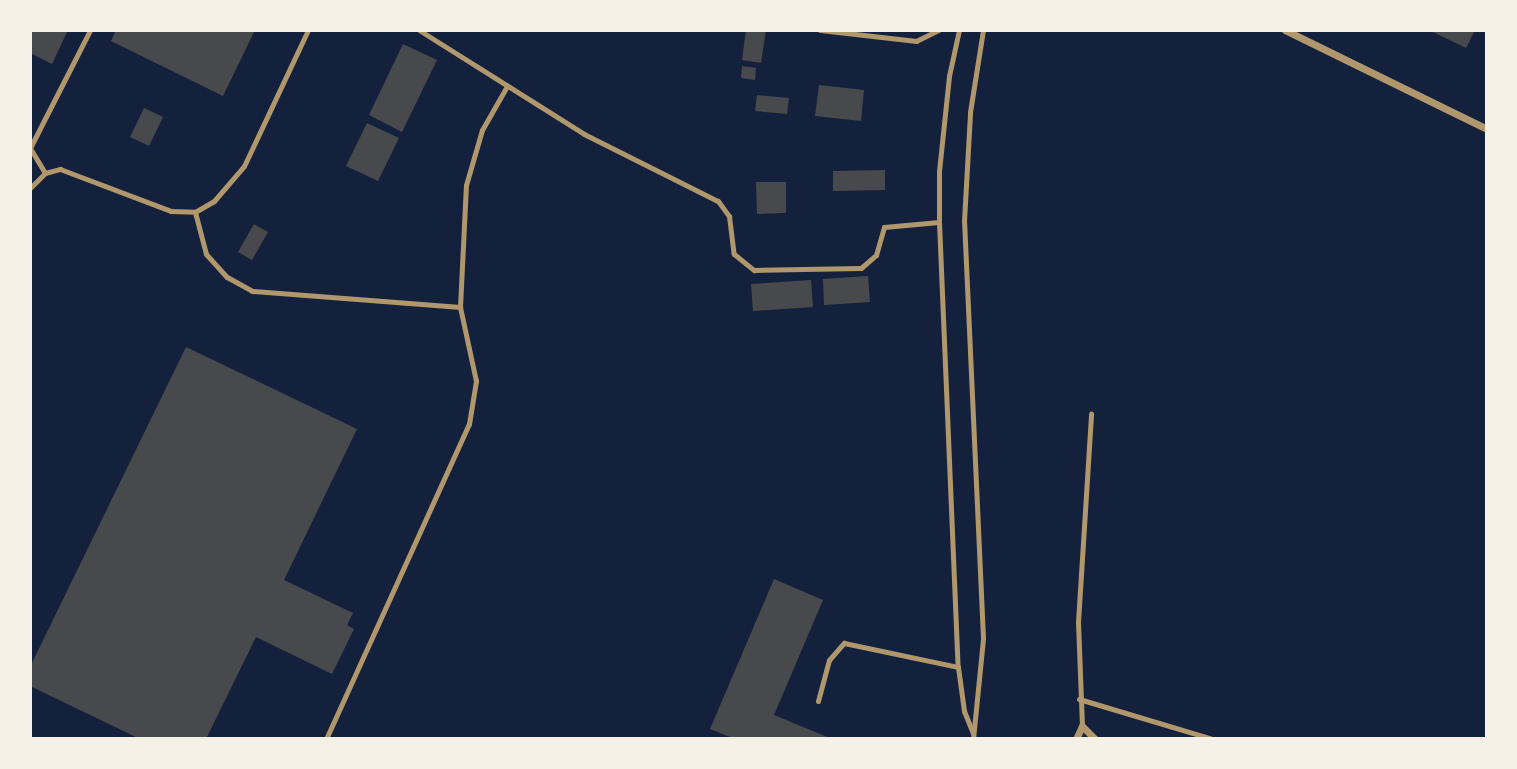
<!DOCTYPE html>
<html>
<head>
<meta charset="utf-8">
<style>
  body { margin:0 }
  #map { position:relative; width:1517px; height:769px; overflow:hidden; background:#14213d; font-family:"IBM Plex Sans",sans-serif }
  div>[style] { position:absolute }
  .building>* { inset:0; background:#48494c }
  .service>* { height:5px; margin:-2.5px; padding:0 2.5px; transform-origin:2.5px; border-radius:2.5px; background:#b1986c }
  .minor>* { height:7px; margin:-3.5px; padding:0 3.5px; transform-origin:3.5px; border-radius:3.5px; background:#b1986c }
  span { translate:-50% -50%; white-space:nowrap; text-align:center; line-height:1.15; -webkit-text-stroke:5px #f6f1e7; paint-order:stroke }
  .frame { position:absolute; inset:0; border:32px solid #f6f1e7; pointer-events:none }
</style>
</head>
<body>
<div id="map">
  <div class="building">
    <div style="clip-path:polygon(30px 30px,68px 30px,52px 64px,30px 53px)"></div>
    <div style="clip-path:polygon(116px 30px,255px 30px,223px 96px,111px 41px)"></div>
    <div style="clip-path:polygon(746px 30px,766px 30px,761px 63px,742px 60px)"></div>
    <div style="clip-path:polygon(1429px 30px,1475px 30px,1466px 48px)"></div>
    <div style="clip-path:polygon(403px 44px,437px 60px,402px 132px,369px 115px)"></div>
    <div style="clip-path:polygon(742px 66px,756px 68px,755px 80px,741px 78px)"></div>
    <div style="clip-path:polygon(819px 85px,864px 90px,861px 121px,815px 116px)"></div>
    <div style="clip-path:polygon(757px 95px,789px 98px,787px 114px,755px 111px)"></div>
    <div style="clip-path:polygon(144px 108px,163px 117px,149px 146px,130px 137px)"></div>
    <div style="clip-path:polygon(367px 123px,399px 138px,378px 181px,346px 166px)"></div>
    <div style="clip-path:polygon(885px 170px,885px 190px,833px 191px,833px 171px)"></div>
    <div style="clip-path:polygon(756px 182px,786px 182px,786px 213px,757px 214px)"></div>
    <div style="clip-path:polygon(254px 224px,268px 232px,252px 260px,238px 252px)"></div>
    <div style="clip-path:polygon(868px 276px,870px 302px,824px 305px,823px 279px)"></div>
    <div style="clip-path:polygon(811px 280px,813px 307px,753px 311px,751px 284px)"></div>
    <div style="clip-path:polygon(186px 347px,357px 429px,284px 580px,353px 613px,347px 625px,354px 629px,332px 674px,256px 637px,206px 739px,140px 739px,30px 686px,30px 667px)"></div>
    <div style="clip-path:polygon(774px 579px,823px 600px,774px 715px,832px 739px,735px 739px,710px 729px)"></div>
  </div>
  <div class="service">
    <div style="left:419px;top:30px;width:195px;rotate:32.2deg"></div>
    <div style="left:584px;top:134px;width:150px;rotate:26.6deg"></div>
    <div style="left:718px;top:201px;width:19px;rotate:54deg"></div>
    <div style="left:729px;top:216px;width:38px;rotate:83deg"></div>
    <div style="left:734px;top:254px;width:26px;rotate:39deg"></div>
    <div style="left:754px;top:270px;width:107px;rotate:-1.1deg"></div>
    <div style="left:861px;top:268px;width:20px;rotate:-41deg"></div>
    <div style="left:876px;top:255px;width:29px;rotate:-74deg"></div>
    <div style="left:884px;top:227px;width:55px;rotate:-5.2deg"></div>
    <div style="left:820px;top:30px;width:97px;rotate:6.5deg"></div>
    <div style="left:916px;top:41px;width:25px;rotate:-26deg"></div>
    <div style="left:959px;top:30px;width:47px;rotate:102.3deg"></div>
    <div style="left:949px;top:76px;width:96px;rotate:96deg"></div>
    <div style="left:939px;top:171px;width:51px;rotate:90deg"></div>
    <div style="left:939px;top:222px;width:445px;rotate:87.6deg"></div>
    <div style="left:958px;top:667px;width:44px;rotate:82.2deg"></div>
    <div style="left:964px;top:711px;width:24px;rotate:68deg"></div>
    <div style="left:30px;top:148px;width:132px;rotate:-63deg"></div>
    <div style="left:30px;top:148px;width:29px;rotate:59deg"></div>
    <div style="left:30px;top:188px;width:21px;rotate:-45deg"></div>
    <div style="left:45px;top:173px;width:16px;rotate:-15deg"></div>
    <div style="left:60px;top:169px;width:119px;rotate:20.7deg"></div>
    <div style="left:171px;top:211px;width:24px;rotate:2deg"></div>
    <div style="left:195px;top:212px;width:22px;rotate:-30deg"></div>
    <div style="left:214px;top:201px;width:46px;rotate:-49.4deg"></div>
    <div style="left:244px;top:166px;width:150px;rotate:-64.8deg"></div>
    <div style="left:195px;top:212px;width:43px;rotate:75.3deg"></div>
    <div style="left:206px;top:254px;width:31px;rotate:48deg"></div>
    <div style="left:227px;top:277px;width:29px;rotate:29deg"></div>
    <div style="left:252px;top:291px;width:209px;rotate:4.4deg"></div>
    <div style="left:1079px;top:699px;width:139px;rotate:16.7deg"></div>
    <div style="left:818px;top:701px;width:42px;rotate:-75deg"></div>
    <div style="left:829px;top:660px;width:23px;rotate:-49deg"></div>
    <div style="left:844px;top:643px;width:116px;rotate:11.9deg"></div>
    <div style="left:1082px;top:726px;width:104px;rotate:-92.2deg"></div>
    <div style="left:1078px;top:622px;width:209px;rotate:-86.4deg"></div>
    <div style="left:326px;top:739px;width:346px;rotate:-65.6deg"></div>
    <div style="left:469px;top:424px;width:44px;rotate:-80.8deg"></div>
    <div style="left:476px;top:381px;width:76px;rotate:-102.2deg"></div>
    <div style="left:460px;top:307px;width:122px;rotate:-87.2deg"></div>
    <div style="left:466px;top:185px;width:57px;rotate:-73.8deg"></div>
    <div style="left:482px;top:130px;width:51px;rotate:-60.4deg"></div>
    <div style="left:973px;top:739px;width:101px;rotate:-84.3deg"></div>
    <div style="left:983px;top:638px;width:417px;rotate:-92.6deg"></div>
    <div style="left:964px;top:221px;width:109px;rotate:-86.8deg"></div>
    <div style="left:970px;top:112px;width:83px;rotate:-81deg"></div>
  </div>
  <div class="minor">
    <div style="left:1285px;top:30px;width:225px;rotate:26.1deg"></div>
    <div style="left:1076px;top:739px;width:14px;rotate:-65deg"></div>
    <div style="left:1082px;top:726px;width:18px;rotate:45deg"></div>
  </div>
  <div class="frame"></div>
</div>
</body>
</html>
